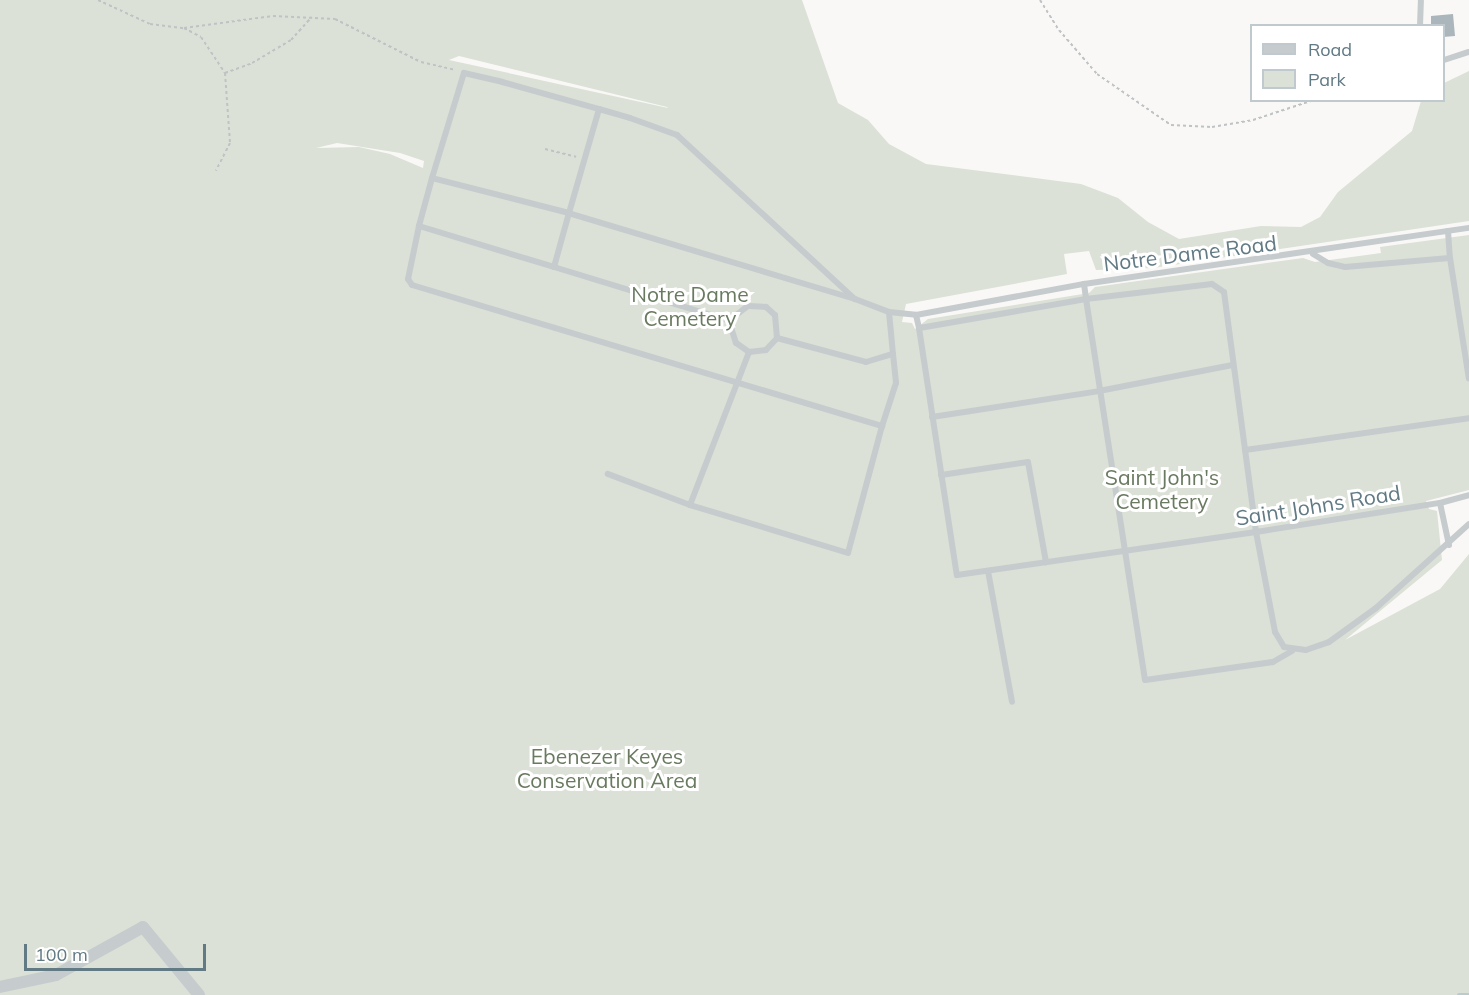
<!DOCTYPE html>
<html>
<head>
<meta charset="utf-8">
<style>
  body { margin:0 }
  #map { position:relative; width:1469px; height:995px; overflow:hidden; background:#f9f8f6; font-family:Mulish,sans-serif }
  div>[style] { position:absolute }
  .green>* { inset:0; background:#dbe1d6 }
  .stream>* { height:4px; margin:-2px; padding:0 2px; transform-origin:2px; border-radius:2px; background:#bbcbcd }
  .building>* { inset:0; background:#aab6bb }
  .path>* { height:2px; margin-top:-1px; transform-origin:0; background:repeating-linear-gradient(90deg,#bfc3c4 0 3px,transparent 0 6px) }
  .service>* { height:6px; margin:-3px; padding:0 3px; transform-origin:3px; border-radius:3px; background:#c6cbce }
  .minor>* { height:12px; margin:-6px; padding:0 6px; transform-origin:6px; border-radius:6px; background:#c6cbce }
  span { translate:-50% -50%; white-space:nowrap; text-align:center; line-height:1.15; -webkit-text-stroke:6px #fff; paint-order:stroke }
  .street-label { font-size:21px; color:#617a84 }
  .park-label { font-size:21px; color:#697a60 }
  .legend { position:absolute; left:1250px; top:24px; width:195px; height:78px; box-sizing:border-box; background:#fff; border:2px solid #c0cace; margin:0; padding:8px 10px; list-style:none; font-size:18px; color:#617a84 }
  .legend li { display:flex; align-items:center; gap:12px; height:30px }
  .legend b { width:30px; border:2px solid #c0cace }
  .scale { position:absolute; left:24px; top:944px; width:182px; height:27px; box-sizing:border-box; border:3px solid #617a84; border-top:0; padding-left:8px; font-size:18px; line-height:21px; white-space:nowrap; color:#617a84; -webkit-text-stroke:4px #fff; paint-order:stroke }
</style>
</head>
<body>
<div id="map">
  <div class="green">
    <div style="clip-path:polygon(evenodd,0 0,802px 0,838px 103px,868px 120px,889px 144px,926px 164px,1081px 184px,1118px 198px,1148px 222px,1179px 239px,1261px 226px,1301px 227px,1320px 217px,1338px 192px,1412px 131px,1421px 101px,1444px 100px,1444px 83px,1469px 71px,1469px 221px,1153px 268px,1096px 270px,1089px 251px,1064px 254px,1067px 274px,906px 304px,902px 322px,912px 323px,915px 329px,928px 319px,1089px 293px,1095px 287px,1303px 258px,1315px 262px,1381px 253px,1380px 247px,1469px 235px,1469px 490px,1426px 501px,1429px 509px,1437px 511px,1442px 560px,1345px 640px,1440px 589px,1469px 554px,1469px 995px,0 995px,0 0,459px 56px,667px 107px,668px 108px,449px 60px,459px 56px,0 0,337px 143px,400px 153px,424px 161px,423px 168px,390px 154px,359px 147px,316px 148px,337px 143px)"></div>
  </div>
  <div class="stream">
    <div style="left:1459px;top:995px;width:9px"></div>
  </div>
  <div class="building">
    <div style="clip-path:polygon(1453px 14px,1455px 36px,1443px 37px,1443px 26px,1431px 26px,1431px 16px)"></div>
  </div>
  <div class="path">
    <div style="left:98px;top:0;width:57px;rotate:24.8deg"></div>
    <div style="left:150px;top:24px;width:34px;rotate:7deg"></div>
    <div style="left:184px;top:28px;width:90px;rotate:-7.7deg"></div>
    <div style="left:273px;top:16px;width:62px;rotate:2.8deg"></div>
    <div style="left:335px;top:19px;width:96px;rotate:26.6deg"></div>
    <div style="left:421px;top:62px;width:35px;rotate:13deg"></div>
    <div style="left:1040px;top:0;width:36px;rotate:58deg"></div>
    <div style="left:1059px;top:30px;width:58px;rotate:49.2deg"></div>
    <div style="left:1097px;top:74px;width:90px;rotate:34.6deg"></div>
    <div style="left:1171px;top:125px;width:41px;rotate:2.8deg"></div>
    <div style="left:1212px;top:127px;width:42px;rotate:-9.7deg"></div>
    <div style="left:1253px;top:120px;width:64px;rotate:-18.2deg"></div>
    <div style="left:184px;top:28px;width:19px;rotate:28deg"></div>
    <div style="left:201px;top:37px;width:43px;rotate:56.3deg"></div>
    <div style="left:225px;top:73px;width:70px;rotate:85.9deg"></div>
    <div style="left:230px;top:143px;width:31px;rotate:117deg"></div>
    <div style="left:225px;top:73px;width:29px;rotate:-20deg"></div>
    <div style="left:252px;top:63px;width:45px;rotate:-30.5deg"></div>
    <div style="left:291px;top:40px;width:31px;rotate:-48deg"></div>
    <div style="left:545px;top:149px;width:32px;rotate:14deg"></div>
  </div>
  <div class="service">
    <div style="left:1420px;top:26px;width:26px;rotate:-88deg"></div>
    <div style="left:1444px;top:60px;width:26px;rotate:-18deg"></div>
    <div style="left:432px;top:178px;width:110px;rotate:-73.1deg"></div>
    <div style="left:464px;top:73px;width:39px;rotate:13deg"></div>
    <div style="left:502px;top:82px;width:101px;rotate:15.6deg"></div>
    <div style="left:599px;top:109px;width:32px;rotate:16deg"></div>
    <div style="left:630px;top:118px;width:50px;rotate:19.9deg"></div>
    <div style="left:677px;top:135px;width:242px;rotate:42.7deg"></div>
    <div style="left:855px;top:299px;width:299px;rotate:-163.3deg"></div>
    <div style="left:569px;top:213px;width:108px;rotate:-73.9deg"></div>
    <div style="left:419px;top:226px;width:141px;rotate:16.9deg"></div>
    <div style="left:554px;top:267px;width:56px;rotate:-74.5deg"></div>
    <div style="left:569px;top:213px;width:141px;rotate:-165.7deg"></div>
    <div style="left:432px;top:178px;width:50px;rotate:105.2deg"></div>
    <div style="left:419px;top:226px;width:54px;rotate:101.7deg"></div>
    <div style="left:408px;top:279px;width:7px;rotate:56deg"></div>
    <div style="left:412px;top:285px;width:491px;rotate:16.7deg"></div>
    <div style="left:882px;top:426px;width:131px;rotate:105deg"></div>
    <div style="left:848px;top:553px;width:165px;rotate:-163.1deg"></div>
    <div style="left:690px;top:505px;width:88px;rotate:-159.3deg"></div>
    <div style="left:1448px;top:231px;width:27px;rotate:86deg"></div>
    <div style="left:1313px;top:254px;width:17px;rotate:31deg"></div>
    <div style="left:1328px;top:263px;width:17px;rotate:13deg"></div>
    <div style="left:1345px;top:267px;width:105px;rotate:-4.9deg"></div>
    <div style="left:1450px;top:258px;width:122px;rotate:81.1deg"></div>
    <div style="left:554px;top:267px;width:185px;rotate:17deg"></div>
    <div style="left:1084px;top:284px;width:15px;rotate:82deg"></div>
    <div style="left:1086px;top:299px;width:169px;rotate:170.1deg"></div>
    <div style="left:919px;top:328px;width:250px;rotate:81.3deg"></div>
    <div style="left:957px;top:575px;width:302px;rotate:-8.2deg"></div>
    <div style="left:1256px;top:532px;width:186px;rotate:-9deg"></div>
    <div style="left:1440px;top:503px;width:30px;rotate:-15deg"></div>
    <div style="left:855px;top:299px;width:36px;rotate:21deg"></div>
    <div style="left:889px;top:312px;width:42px;rotate:84.6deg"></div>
    <div style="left:889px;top:312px;width:27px;rotate:6deg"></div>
    <div style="left:916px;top:315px;width:13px;rotate:77deg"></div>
    <div style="left:916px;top:315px;width:171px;rotate:-10.5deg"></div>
    <div style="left:1084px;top:284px;width:389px;rotate:-8.3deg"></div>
    <div style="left:749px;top:352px;width:17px;rotate:-7deg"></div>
    <div style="left:766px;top:350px;width:16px;rotate:-47deg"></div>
    <div style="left:932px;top:417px;width:169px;rotate:-8.8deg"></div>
    <div style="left:1099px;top:391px;width:136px;rotate:-11deg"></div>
    <div style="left:1245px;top:450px;width:226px;rotate:-8.1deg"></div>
    <div style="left:941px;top:475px;width:88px;rotate:-8.5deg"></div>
    <div style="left:1028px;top:462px;width:102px;rotate:79.8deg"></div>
    <div style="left:1440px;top:503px;width:43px;rotate:77.9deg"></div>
    <div style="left:690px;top:505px;width:164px;rotate:-68.9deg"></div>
    <div style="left:749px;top:352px;width:16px;rotate:-145deg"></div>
    <div style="left:736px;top:343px;width:16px;rotate:-108deg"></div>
    <div style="left:731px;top:328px;width:13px;rotate:-72deg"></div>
    <div style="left:735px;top:316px;width:16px;rotate:-38deg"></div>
    <div style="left:748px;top:306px;width:18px;rotate:3deg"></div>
    <div style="left:766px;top:307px;width:12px;rotate:42deg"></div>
    <div style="left:775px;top:315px;width:23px;rotate:85deg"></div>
    <div style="left:777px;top:338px;width:92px;rotate:15.1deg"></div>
    <div style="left:866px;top:362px;width:28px;rotate:-17deg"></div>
    <div style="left:893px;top:354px;width:29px;rotate:84deg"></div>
    <div style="left:896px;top:383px;width:45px;rotate:108deg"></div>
    <div style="left:988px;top:571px;width:133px;rotate:79.6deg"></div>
    <div style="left:1292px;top:651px;width:22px;rotate:150deg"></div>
    <div style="left:1273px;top:662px;width:129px;rotate:172deg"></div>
    <div style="left:1145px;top:680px;width:386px;rotate:-98.8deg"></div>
    <div style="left:1086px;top:299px;width:127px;rotate:-6.8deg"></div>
    <div style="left:1212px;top:284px;width:14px;rotate:34deg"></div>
    <div style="left:1224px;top:292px;width:242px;rotate:82.4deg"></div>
    <div style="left:1256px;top:532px;width:102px;rotate:79.2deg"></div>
    <div style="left:1275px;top:632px;width:17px;rotate:59deg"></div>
    <div style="left:1284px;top:647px;width:22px;rotate:8deg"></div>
    <div style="left:1306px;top:650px;width:24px;rotate:-19deg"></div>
    <div style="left:1329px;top:642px;width:58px;rotate:-35.9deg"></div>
    <div style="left:1376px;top:608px;width:125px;rotate:-42.1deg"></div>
  </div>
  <div class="minor">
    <div style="left:0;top:987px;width:57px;rotate:-12.1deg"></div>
    <div style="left:56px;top:975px;width:99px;rotate:-28.9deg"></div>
    <div style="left:143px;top:927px;width:88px;rotate:50.5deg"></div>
  </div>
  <div class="street-label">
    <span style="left:1190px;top:253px;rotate:-7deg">Notre Dame Road</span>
    <span style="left:1318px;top:505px;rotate:-9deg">Saint Johns Road</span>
  </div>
  <div class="park-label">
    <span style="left:690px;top:306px">Notre Dame<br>Cemetery</span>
    <span style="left:1162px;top:489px">Saint John's<br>Cemetery</span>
    <span style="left:607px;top:768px">Ebenezer Keyes<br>Conservation Area</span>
  </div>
  <ul class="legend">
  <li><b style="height:8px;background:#c6cbce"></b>Road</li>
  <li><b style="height:16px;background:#dbe1d6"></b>Park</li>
  </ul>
  <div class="scale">100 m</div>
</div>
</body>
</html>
